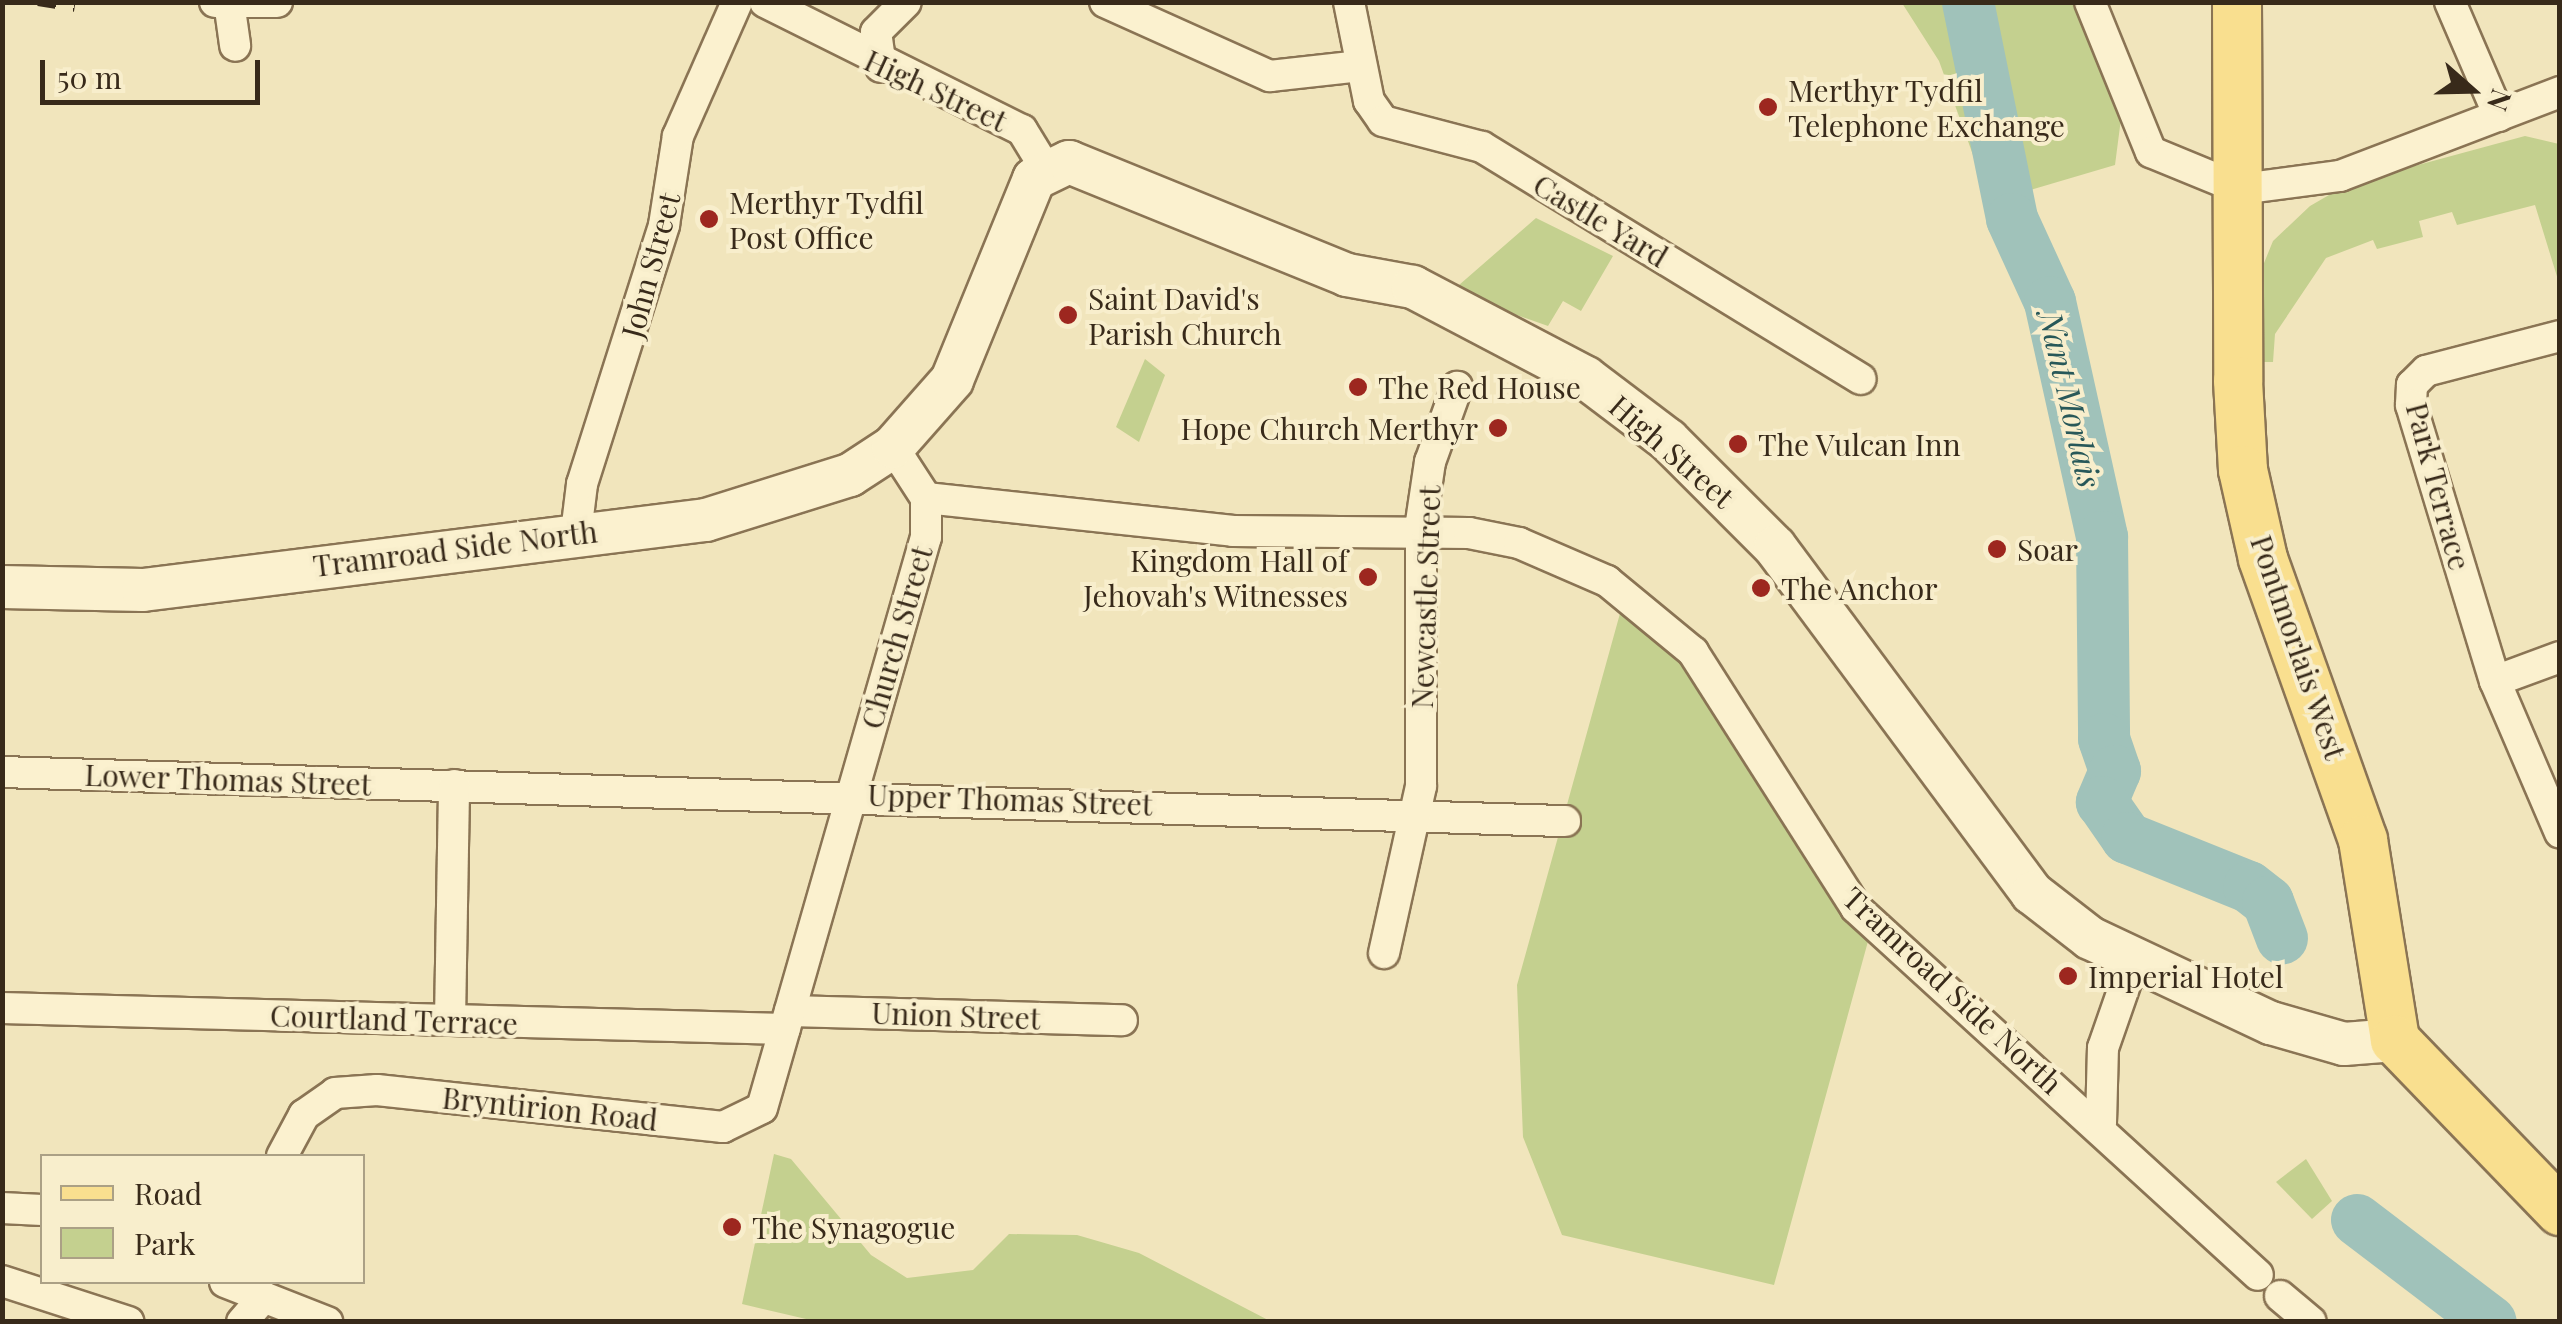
<!DOCTYPE html>
<html>
<head>
<meta charset="utf-8">
<style>
  body { margin:0 }
  #map { position:relative; width:2562px; height:1324px; overflow:hidden; background:#f1e5bc; font-family:"Playfair Display",serif }
  div>[style] { position:absolute }
  .green>* { inset:0; background:#c4d08f }
  .river>* { height:52px; margin:-26px; padding:0 26px; transform-origin:26px; border-radius:26px; background:#a0c2ba }
  .roads { filter:drop-shadow(2px 0 #8a7454) drop-shadow(-2px 0 #8a7454) drop-shadow(0 2px #8a7454) drop-shadow(0 -2px #8a7454) }
  .street>* { height:30px; margin:-15px; padding:0 15px; transform-origin:15px; border-radius:15px; background:#fbf1cf }
  .secondary>* { height:42px; margin:-21px; padding:0 21px; transform-origin:21px; border-radius:21px; background:#fbf1cf }
  .primary>* { height:48px; margin:-24px; padding:0 24px; transform-origin:24px; border-radius:24px; background:#f9df8f }
  .rail>* { height:8px; margin-top:-4px; transform-origin:0; background:repeating-linear-gradient(90deg,#382a1a 0 18px,transparent 0 36px) }
  .dots>* { width:28px; height:28px; translate:-50% -50%; box-sizing:border-box; border:5px solid #f8eecc; border-radius:50% }
  span { translate:-50% -50%; white-space:nowrap; text-align:center; line-height:1.15; -webkit-text-stroke:8px #f8eecc; paint-order:stroke }
  .street-label { font-size:30px; color:#382a1a }
  .poi-label { font-size:30px; color:#382a1a }
  .left { translate:0 -50%; text-align:left }
  .right { translate:-100% -50%; text-align:right }
  .water-label { font-size:32px; color:#285859; font-style:italic }
  .frame { position:absolute; inset:0; border:5px solid #382a1a; pointer-events:none }
  .legend { position:absolute; left:40px; top:1154px; width:325px; height:130px; box-sizing:border-box; background:#f8eecc; border:2px solid #aba085; margin:0; padding:12px 18px; list-style:none; font-size:30px; color:#382a1a }
  .legend li { display:flex; align-items:center; gap:20px; height:50px }
  .legend b { width:50px; border:2px solid #aba085 }
  .north { position:absolute; left:2422px; top:40px; width:100px; height:100px; -webkit-text-stroke:8px #f8eecc; paint-order:stroke; rotate:110deg; font-size:28px; font-weight:700; line-height:40px; text-align:center; color:#382a1a }
  .north::after { content:''; display:block; margin:auto; width:35px; height:45px; background:#382a1a; clip-path:polygon(50% 0,100% 100%,50% 72%,0 100%) }
  .scale { position:absolute; left:40px; top:60px; width:220px; height:45px; box-sizing:border-box; border:5px solid #382a1a; border-top:0; padding-left:12px; font-size:30px; line-height:35px; white-space:nowrap; color:#382a1a; -webkit-text-stroke:8px #f8eecc; paint-order:stroke }
</style>
</head>
<body>
<div id="map">
  <div class="green">
    <div style="clip-path:polygon(1902px 3px,2081px 3px,2122px 111px,2115px 165px,1990px 202px,1939px 61px)"></div>
    <div style="clip-path:polygon(2525px 136px,2559px 144px,2559px 283px,2535px 205px,2457px 225px,2452px 212px,2419px 221px,2423px 237px,2377px 249px,2373px 240px,2326px 258px,2275px 334px,2273px 362px,2258px 362px,2251px 295px,2273px 241px,2310px 206px,2348px 184px)"></div>
    <div style="clip-path:polygon(1536px 218px,1613px 256px,1581px 311px,1563px 301px,1548px 326px,1451px 292px)"></div>
    <div style="clip-path:polygon(1145px 359px,1165px 375px,1139px 442px,1116px 427px)"></div>
    <div style="clip-path:polygon(1624px 599px,1690px 658px,1816px 875px,1870px 934px,1774px 1285px,1562px 1235px,1523px 1137px,1517px 985px)"></div>
    <div style="clip-path:polygon(774px 1154px,791px 1159px,871px 1255px,907px 1278px,973px 1270px,1009px 1234px,1077px 1235px,1139px 1253px,1270px 1321px,819px 1322px,742px 1304px)"></div>
    <div style="clip-path:polygon(2306px 1159px,2332px 1201px,2312px 1219px,2276px 1182px)"></div>
  </div>
  <div class="river">
    <div style="left:1968px;top:2px;width:221px;rotate:78.5deg"></div>
    <div style="left:2012px;top:219px;width:91px;rotate:65.4deg"></div>
    <div style="left:2050px;top:302px;width:241px;rotate:77.5deg"></div>
    <div style="left:2102px;top:537px;width:202px;rotate:89.4deg"></div>
    <div style="left:2104px;top:739px;width:34px;rotate:71deg"></div>
    <div style="left:2115px;top:771px;width:34px;rotate:113deg"></div>
    <div style="left:2102px;top:802px;width:44px;rotate:55.2deg"></div>
    <div style="left:2127px;top:838px;width:131px;rotate:21.9deg"></div>
    <div style="left:2249px;top:887px;width:24px;rotate:38deg"></div>
    <div style="left:2268px;top:902px;width:39px;rotate:69deg"></div>
    <div style="left:2357px;top:1220px;width:168px;rotate:37.3deg"></div>
  </div>
  <div class="roads">
    <div class="street">
      <div style="left:215px;top:2px;width:62px"></div>
      <div style="left:765px;top:2px;width:287px;rotate:26.5deg"></div>
      <div style="left:1022px;top:130px;width:42px;rotate:58.6deg"></div>
      <div style="left:1105px;top:2px;width:181px;rotate:24.2deg"></div>
      <div style="left:1270px;top:76px;width:91px;rotate:-6.3deg"></div>
      <div style="left:1349px;top:2px;width:101px;rotate:78.6deg"></div>
      <div style="left:1369px;top:101px;width:24px;rotate:55deg"></div>
      <div style="left:1383px;top:121px;width:102px;rotate:14.7deg"></div>
      <div style="left:1482px;top:147px;width:444px;rotate:31.5deg"></div>
      <div style="left:2090px;top:2px;width:162px;rotate:67.9deg"></div>
      <div style="left:2151px;top:152px;width:97px;rotate:22.3deg"></div>
      <div style="left:2241px;top:189px;width:100px;rotate:-7.5deg"></div>
      <div style="left:2340px;top:176px;width:235px;rotate:-20.9deg"></div>
      <div style="left:2450px;top:2px;width:124px;rotate:66.7deg"></div>
      <div style="left:230px;top:9px;width:37px;rotate:82deg"></div>
      <div style="left:881px;top:67px;width:35px;rotate:-98deg"></div>
      <div style="left:876px;top:32px;width:42px;rotate:-45deg"></div>
      <div style="left:2560px;top:336px;width:138px;rotate:165.4deg"></div>
      <div style="left:2426px;top:371px;width:20px;rotate:135deg"></div>
      <div style="left:2412px;top:385px;width:20px;rotate:93deg"></div>
      <div style="left:2411px;top:405px;width:288px;rotate:73.1deg"></div>
      <div style="left:2495px;top:681px;width:165px;rotate:66.8deg"></div>
      <div style="left:926px;top:498px;width:309px;rotate:6.1deg"></div>
      <div style="left:1233px;top:531px;width:236px;rotate:0.5deg"></div>
      <div style="left:1469px;top:533px;width:51px;rotate:11.3deg"></div>
      <div style="left:1519px;top:543px;width:96px;rotate:23.4deg"></div>
      <div style="left:1607px;top:581px;width:112px;rotate:39.5deg"></div>
      <div style="left:1693px;top:652px;width:303px;rotate:57.5deg"></div>
      <div style="left:1856px;top:908px;width:544px;rotate:42.39deg"></div>
      <div style="left:576px;top:533px;width:49px;rotate:-83deg"></div>
      <div style="left:582px;top:484px;width:272px;rotate:-72.4deg"></div>
      <div style="left:664px;top:225px;width:90px;rotate:-81.1deg"></div>
      <div style="left:678px;top:136px;width:146px;rotate:-66.2deg"></div>
      <div style="left:2495px;top:681px;width:69px;rotate:-20.3deg"></div>
      <div style="left:2px;top:772px;width:1564px;rotate:1.8deg"></div>
      <div style="left:1384px;top:953px;width:171px;rotate:-77.5deg"></div>
      <div style="left:1421px;top:786px;width:264px;rotate:-90deg"></div>
      <div style="left:1421px;top:522px;width:61px;rotate:-81.5deg"></div>
      <div style="left:1430px;top:462px;width:80px;rotate:-70.2deg"></div>
      <div style="left:2px;top:1008px;width:783px;rotate:1.54deg"></div>
      <div style="left:790px;top:1011px;width:332px;rotate:1.6deg"></div>
      <div style="left:450px;top:1020px;width:235px;rotate:-89deg"></div>
      <div style="left:2101px;top:1123px;width:75px;rotate:-88.5deg"></div>
      <div style="left:2103px;top:1048px;width:94px;rotate:-70.8deg"></div>
      <div style="left:282px;top:1156px;width:47px;rotate:-61.8deg"></div>
      <div style="left:304px;top:1115px;width:38px;rotate:-35deg"></div>
      <div style="left:335px;top:1093px;width:42px;rotate:-4.1deg"></div>
      <div style="left:377px;top:1090px;width:348px;rotate:6.1deg"></div>
      <div style="left:723px;top:1127px;width:43px;rotate:-26deg"></div>
      <div style="left:762px;top:1108px;width:594px;rotate:-73.98deg"></div>
      <div style="left:926px;top:537px;width:39px;rotate:-90deg"></div>
      <div style="left:926px;top:498px;width:61px;rotate:-122.9deg"></div>
      <div style="left:2px;top:1208px;width:40px;rotate:2.9deg"></div>
      <div style="left:2px;top:1281px;width:133px;rotate:18deg"></div>
      <div style="left:225px;top:1282px;width:110px;rotate:21.4deg"></div>
      <div style="left:2280px;top:1296px;width:40px;rotate:40deg"></div>
      <div style="left:242px;top:1322px;width:33px;rotate:-49deg"></div>
    </div>
    <div class="secondary">
      <div style="left:2px;top:587px;width:141px;rotate:1.2deg"></div>
      <div style="left:143px;top:590px;width:567px;rotate:-7.09deg"></div>
      <div style="left:706px;top:520px;width:151px;rotate:-17.4deg"></div>
      <div style="left:850px;top:475px;width:51px;rotate:-33.1deg"></div>
      <div style="left:893px;top:447px;width:89px;rotate:-48.6deg"></div>
      <div style="left:952px;top:380px;width:217px;rotate:-67.8deg"></div>
      <div style="left:1034px;top:179px;width:39px;rotate:-26deg"></div>
      <div style="left:1069px;top:162px;width:300px;rotate:22.1deg"></div>
      <div style="left:1347px;top:275px;width:67px;rotate:10.3deg"></div>
      <div style="left:1413px;top:287px;width:195px;rotate:27.7deg"></div>
      <div style="left:1586px;top:378px;width:103px;rotate:37.1deg"></div>
      <div style="left:1668px;top:440px;width:151px;rotate:45deg"></div>
      <div style="left:1775px;top:547px;width:431px;rotate:53.4deg"></div>
      <div style="left:2032px;top:893px;width:73px;rotate:37.8deg"></div>
      <div style="left:2090px;top:938px;width:200px;rotate:25.2deg"></div>
      <div style="left:2271px;top:1023px;width:76px;rotate:16deg"></div>
      <div style="left:2344px;top:1044px;width:51px;rotate:-4.5deg"></div>
    </div>
    <div class="primary">
      <div style="left:2237px;top:2px;width:379px;rotate:89.8deg"></div>
      <div style="left:2238px;top:381px;width:89px;rotate:86.8deg"></div>
      <div style="left:2243px;top:470px;width:91px;rotate:77.3deg"></div>
      <div style="left:2263px;top:559px;width:298px;rotate:70.4deg"></div>
      <div style="left:2363px;top:840px;width:203px;rotate:80.9deg"></div>
      <div style="left:2395px;top:1040px;width:238px;rotate:46deg"></div>
    </div>
  </div>
  <div class="rail">
    <div style="left:38px;top:2px;width:37px;rotate:9deg"></div>
  </div>
  <div class="dots">
    <div style="left:1768px;top:107px;background:#9d271f"></div>
    <div style="left:709px;top:219px;background:#9d271f"></div>
    <div style="left:1068px;top:315px;background:#9d271f"></div>
    <div style="left:1358px;top:387px;background:#9d271f"></div>
    <div style="left:1498px;top:428px;background:#9d271f"></div>
    <div style="left:1738px;top:444px;background:#9d271f"></div>
    <div style="left:1997px;top:549px;background:#9d271f"></div>
    <div style="left:1368px;top:577px;background:#9d271f"></div>
    <div style="left:1761px;top:588px;background:#9d271f"></div>
    <div style="left:2068px;top:976px;background:#9d271f"></div>
    <div style="left:732px;top:1227px;background:#9d271f"></div>
  </div>
  <div class="street-label">
    <span style="left:936px;top:90px;rotate:25deg">High Street</span>
    <span style="left:1601px;top:220px;rotate:31deg">Castle Yard</span>
    <span style="left:650px;top:265px;rotate:-75deg">John Street</span>
    <span style="left:1672px;top:451px;rotate:41deg">High Street</span>
    <span style="left:2439px;top:486px;rotate:75deg">Park Terrace</span>
    <span style="left:455px;top:548px;rotate:-7deg">Tramroad Side North</span>
    <span style="left:1425px;top:597px;rotate:-88deg">Newcastle Street</span>
    <span style="left:896px;top:637px;rotate:-74deg">Church Street</span>
    <span style="left:2299px;top:647px;rotate:71deg">Pontmorlais West</span>
    <span style="left:228px;top:779px;rotate:2deg">Lower Thomas Street</span>
    <span style="left:1010px;top:799px;rotate:2deg">Upper Thomas Street</span>
    <span style="left:1953px;top:990px;rotate:43deg">Tramroad Side North</span>
    <span style="left:956px;top:1015px;rotate:2deg">Union Street</span>
    <span style="left:394px;top:1019px;rotate:2deg">Courtland Terrace</span>
    <span style="left:550px;top:1108px;rotate:6deg">Bryntirion Road</span>
  </div>
  <div class="poi-label">
    <span class="left" style="left:1788px;top:107px">Merthyr Tydfil<br>Telephone Exchange</span>
    <span class="left" style="left:729px;top:219px">Merthyr Tydfil<br>Post Office</span>
    <span class="left" style="left:1088px;top:315px">Saint David's<br>Parish Church</span>
    <span class="left" style="left:1378px;top:387px">The Red House</span>
    <span class="right" style="left:1478px;top:428px">Hope Church Merthyr</span>
    <span class="left" style="left:1758px;top:444px">The Vulcan Inn</span>
    <span class="left" style="left:2017px;top:549px">Soar</span>
    <span class="right" style="left:1348px;top:577px">Kingdom Hall of<br>Jehovah's Witnesses</span>
    <span class="left" style="left:1781px;top:588px">The Anchor</span>
    <span class="left" style="left:2088px;top:976px">Imperial Hotel</span>
    <span class="left" style="left:752px;top:1227px">The Synagogue</span>
  </div>
  <div class="water-label">
    <span style="left:2071px;top:399px;rotate:77deg">Nant Morlais</span>
  </div>
  <div class="frame"></div>
  <ul class="legend">
  <li><b style="height:12px;background:#f9df8f"></b>Road</li>
  <li><b style="height:28px;background:#c4d08f"></b>Park</li>
  </ul>
  <div class="north">N</div>
  <div class="scale">50 m</div>
</div>
</body>
</html>
